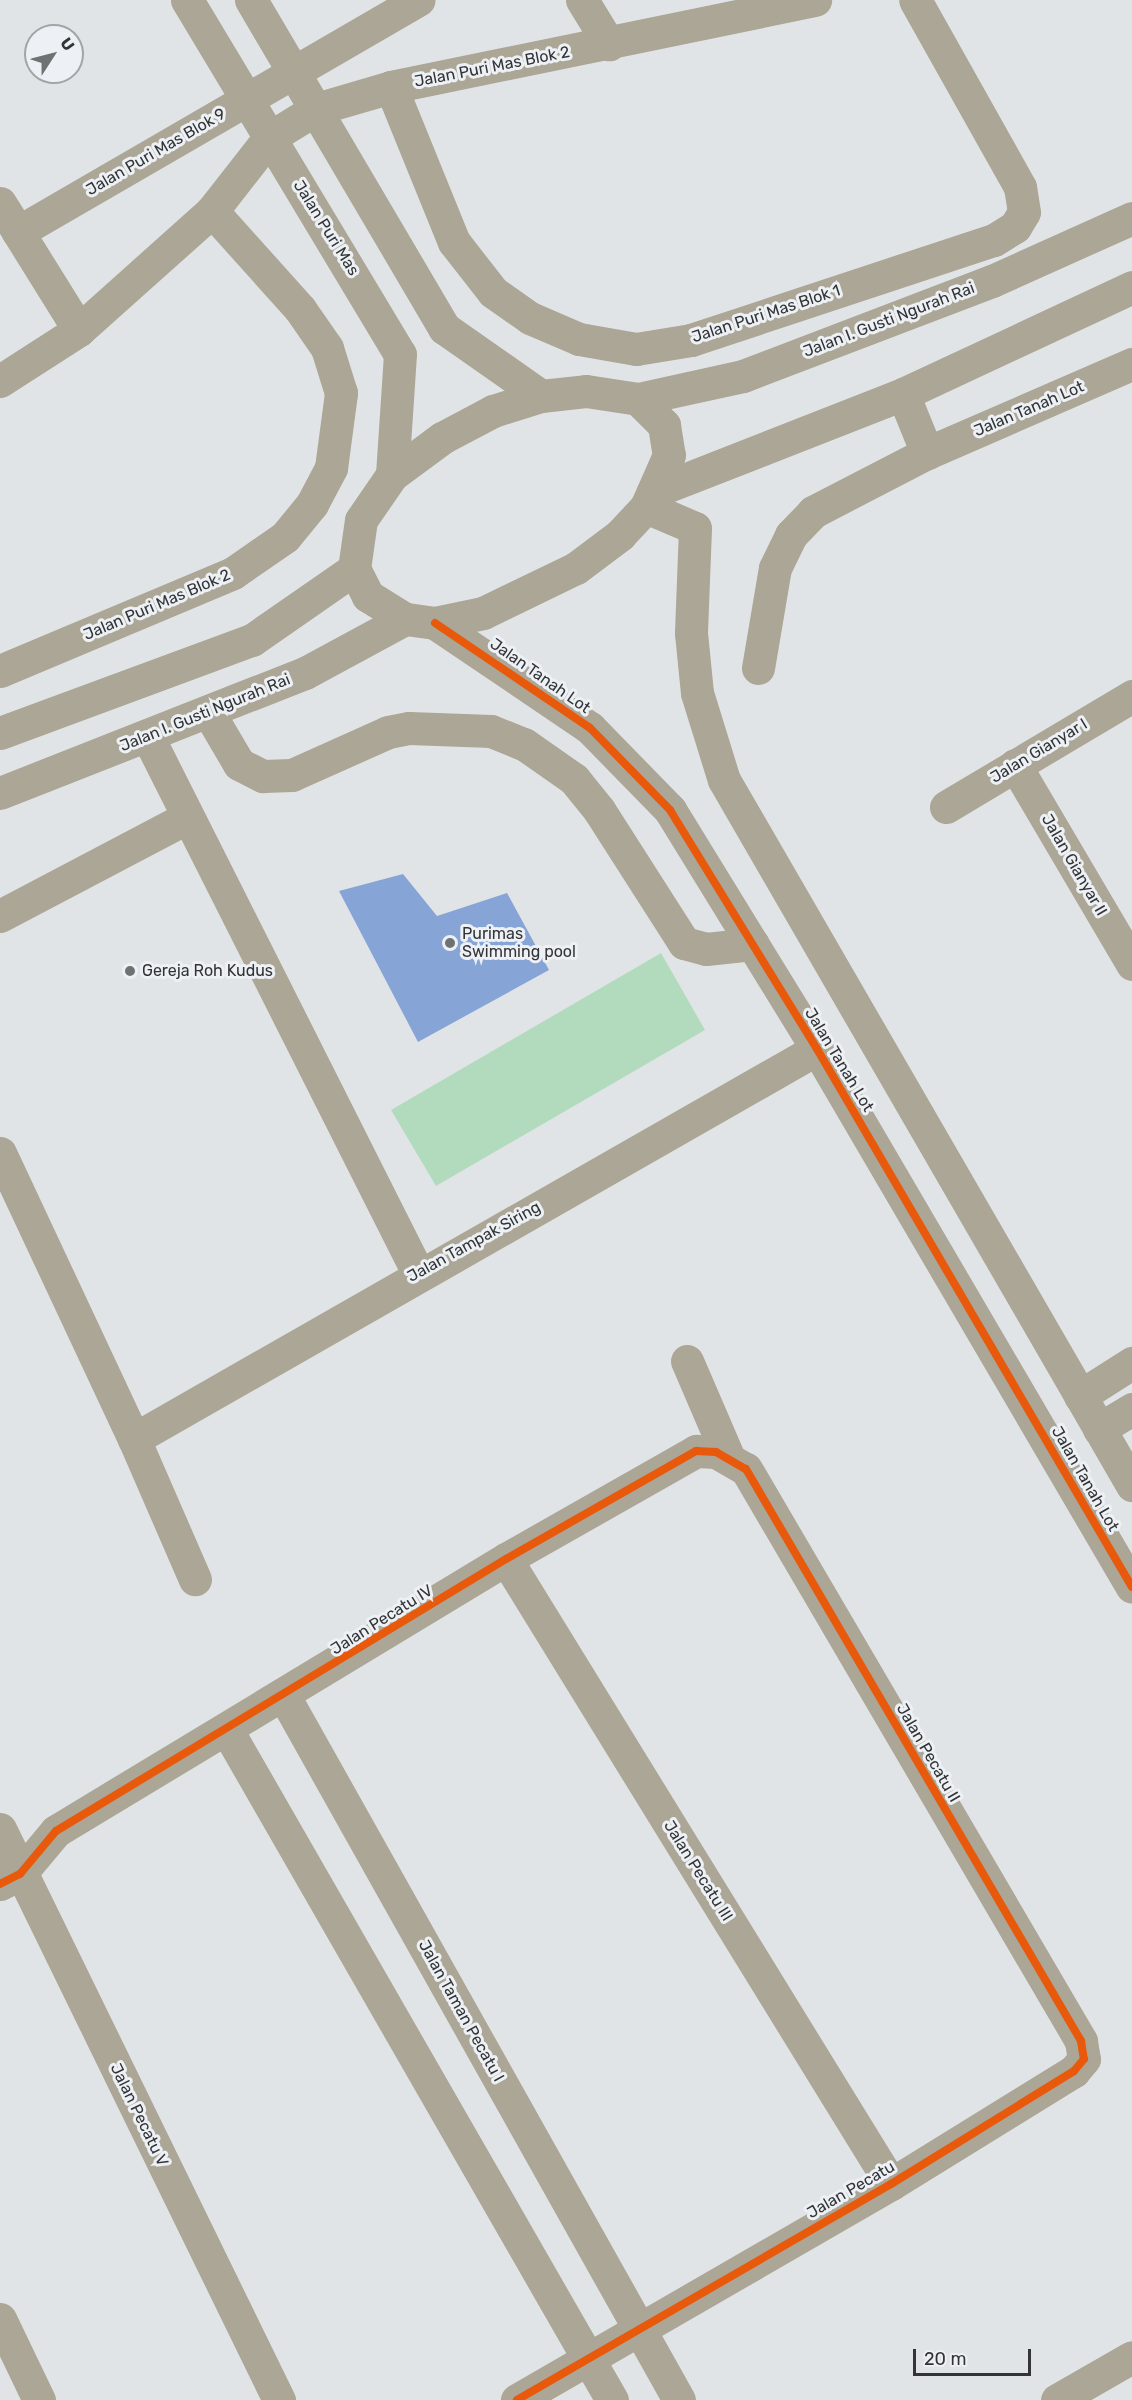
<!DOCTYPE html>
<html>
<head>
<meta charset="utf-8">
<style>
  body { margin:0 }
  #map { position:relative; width:1132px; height:2400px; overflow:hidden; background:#e1e4e6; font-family:Rubik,sans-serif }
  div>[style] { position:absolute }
  .green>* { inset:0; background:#b2dbbd }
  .water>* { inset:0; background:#87a4d7 }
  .minor>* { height:33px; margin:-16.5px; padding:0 16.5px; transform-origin:16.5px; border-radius:16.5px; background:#aba695 }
  .cycleway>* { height:8px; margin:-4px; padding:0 4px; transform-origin:4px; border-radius:4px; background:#e8590c }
  .dots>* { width:16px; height:16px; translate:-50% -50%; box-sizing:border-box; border:3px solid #edf1f5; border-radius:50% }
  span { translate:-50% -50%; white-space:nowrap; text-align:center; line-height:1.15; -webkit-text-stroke:6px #edf1f5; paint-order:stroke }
  .street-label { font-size:16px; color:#323435 }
  .poi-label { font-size:16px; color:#323435 }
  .left { translate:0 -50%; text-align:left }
  .north { position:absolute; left:24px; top:24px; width:60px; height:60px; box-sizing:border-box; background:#edf1f5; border:2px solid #a2a5a8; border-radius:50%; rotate:54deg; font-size:16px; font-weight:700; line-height:24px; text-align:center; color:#323435 }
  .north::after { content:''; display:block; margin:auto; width:21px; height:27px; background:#6f7273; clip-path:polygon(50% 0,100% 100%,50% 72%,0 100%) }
  .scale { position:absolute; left:913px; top:2349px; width:118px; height:27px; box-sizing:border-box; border:3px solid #323435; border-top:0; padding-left:8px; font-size:18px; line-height:21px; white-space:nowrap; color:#323435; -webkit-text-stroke:4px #edf1f5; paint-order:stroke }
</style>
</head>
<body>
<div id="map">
  <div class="green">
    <div style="clip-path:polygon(661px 953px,705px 1030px,436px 1186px,391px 1110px)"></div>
  </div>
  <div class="water">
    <div style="clip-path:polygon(403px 874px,437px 916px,507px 893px,549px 970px,418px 1042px,339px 891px)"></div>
  </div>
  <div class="minor">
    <div style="left:187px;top:0;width:413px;rotate:59deg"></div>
    <div style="left:400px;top:354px;width:121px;rotate:93.8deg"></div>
    <div style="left:251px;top:0;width:381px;rotate:59.5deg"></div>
    <div style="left:444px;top:328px;width:118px;rotate:35deg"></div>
    <div style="left:582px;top:0;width:52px;rotate:58.5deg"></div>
    <div style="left:391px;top:87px;width:167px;rotate:67.9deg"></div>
    <div style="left:454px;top:242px;width:63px;rotate:52deg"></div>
    <div style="left:493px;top:292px;width:45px;rotate:35.1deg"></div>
    <div style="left:530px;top:318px;width:53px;rotate:23.2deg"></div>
    <div style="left:579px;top:339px;width:58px;rotate:10deg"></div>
    <div style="left:636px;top:349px;width:56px;rotate:-9.3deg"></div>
    <div style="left:691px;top:340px;width:319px;rotate:-18.3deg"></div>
    <div style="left:994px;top:240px;width:25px;rotate:-32deg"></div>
    <div style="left:1015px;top:227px;width:17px;rotate:-59deg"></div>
    <div style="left:1024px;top:212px;width:25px;rotate:-99deg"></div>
    <div style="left:1020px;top:187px;width:214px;rotate:-119.3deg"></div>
    <div style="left:0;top:203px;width:34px;rotate:58deg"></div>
    <div style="left:79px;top:330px;width:115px;rotate:-121.9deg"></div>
    <div style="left:18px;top:232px;width:463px;rotate:-30.1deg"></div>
    <div style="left:0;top:381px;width:94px;rotate:-32.8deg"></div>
    <div style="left:79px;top:330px;width:178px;rotate:-41.8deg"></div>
    <div style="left:212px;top:211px;width:93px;rotate:-52deg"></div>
    <div style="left:269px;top:138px;width:55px;rotate:-31.7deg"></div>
    <div style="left:316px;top:109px;width:78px;rotate:-16.3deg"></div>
    <div style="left:391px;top:87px;width:433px;rotate:-11.6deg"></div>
    <div style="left:586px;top:391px;width:53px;rotate:8.7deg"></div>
    <div style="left:638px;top:399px;width:37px;rotate:45deg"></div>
    <div style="left:664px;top:425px;width:30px;rotate:81deg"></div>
    <div style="left:669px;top:455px;width:57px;rotate:113.9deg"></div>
    <div style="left:646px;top:507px;width:38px;rotate:133deg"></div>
    <div style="left:620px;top:535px;width:55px;rotate:143.1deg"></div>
    <div style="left:576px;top:568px;width:103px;rotate:154.2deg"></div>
    <div style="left:483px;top:613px;width:49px;rotate:168.2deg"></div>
    <div style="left:435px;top:623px;width:30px;rotate:-172deg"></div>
    <div style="left:405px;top:619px;width:44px;rotate:-148.1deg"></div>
    <div style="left:368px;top:596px;width:30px;rotate:-117deg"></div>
    <div style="left:354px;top:569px;width:49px;rotate:-81.9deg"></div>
    <div style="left:361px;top:520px;width:55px;rotate:-55.4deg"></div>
    <div style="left:392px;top:475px;width:62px;rotate:-36.5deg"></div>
    <div style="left:442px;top:438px;width:58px;rotate:-27.9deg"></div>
    <div style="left:493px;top:411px;width:50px;rotate:-17.4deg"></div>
    <div style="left:541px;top:396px;width:45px;rotate:-6.3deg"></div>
    <div style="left:903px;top:394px;width:64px;rotate:67.9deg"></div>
    <div style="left:638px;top:399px;width:107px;rotate:-12.4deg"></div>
    <div style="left:743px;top:376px;width:267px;rotate:-20.9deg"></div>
    <div style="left:992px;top:281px;width:154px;rotate:-24.2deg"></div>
    <div style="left:653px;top:492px;width:269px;rotate:-21.4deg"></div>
    <div style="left:903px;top:394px;width:253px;rotate:-25deg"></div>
    <div style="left:646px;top:507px;width:53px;rotate:23.2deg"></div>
    <div style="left:695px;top:528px;width:105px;rotate:92.2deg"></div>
    <div style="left:691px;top:633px;width:60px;rotate:84.3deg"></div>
    <div style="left:697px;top:693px;width:91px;rotate:72.8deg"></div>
    <div style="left:724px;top:780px;width:815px;rotate:59.94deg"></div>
    <div style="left:435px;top:623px;width:187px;rotate:34.1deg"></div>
    <div style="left:590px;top:728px;width:115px;rotate:45.7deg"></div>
    <div style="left:670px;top:810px;width:281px;rotate:58.4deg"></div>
    <div style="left:817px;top:1049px;width:623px;rotate:59.65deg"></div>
    <div style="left:758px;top:668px;width:101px;rotate:-80.4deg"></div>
    <div style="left:775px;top:568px;width:37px;rotate:-64deg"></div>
    <div style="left:791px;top:535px;width:32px;rotate:-46deg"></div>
    <div style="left:813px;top:512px;width:128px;rotate:-27.4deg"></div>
    <div style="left:927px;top:453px;width:223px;rotate:-23.5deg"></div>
    <div style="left:0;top:671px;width:253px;rotate:-22.8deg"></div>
    <div style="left:233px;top:573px;width:63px;rotate:-34.7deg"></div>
    <div style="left:285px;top:537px;width:43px;rotate:-50.7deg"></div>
    <div style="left:312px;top:504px;width:41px;rotate:-62.2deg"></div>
    <div style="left:331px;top:468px;width:76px;rotate:-82.4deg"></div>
    <div style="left:341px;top:393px;width:47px;rotate:-107.3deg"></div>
    <div style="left:327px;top:348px;width:47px;rotate:-124.7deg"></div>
    <div style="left:300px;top:309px;width:132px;rotate:-131.9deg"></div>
    <div style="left:209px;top:713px;width:59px;rotate:59.5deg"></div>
    <div style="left:239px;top:764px;width:27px;rotate:27deg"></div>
    <div style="left:263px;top:776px;width:29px;rotate:-2deg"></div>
    <div style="left:292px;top:775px;width:105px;rotate:-24.1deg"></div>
    <div style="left:388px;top:732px;width:21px;rotate:-11deg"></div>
    <div style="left:409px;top:728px;width:82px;rotate:2.1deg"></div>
    <div style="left:491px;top:731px;width:35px;rotate:22deg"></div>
    <div style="left:524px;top:744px;width:61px;rotate:35deg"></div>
    <div style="left:574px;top:779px;width:40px;rotate:51deg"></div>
    <div style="left:599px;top:810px;width:158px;rotate:57.4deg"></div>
    <div style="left:684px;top:943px;width:23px;rotate:15deg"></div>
    <div style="left:706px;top:949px;width:47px;rotate:-6.1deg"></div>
    <div style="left:0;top:733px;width:269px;rotate:-20.3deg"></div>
    <div style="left:252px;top:640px;width:124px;rotate:-34.8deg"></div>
    <div style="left:148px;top:737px;width:600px;rotate:63.26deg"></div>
    <div style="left:1015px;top:765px;width:231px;rotate:59.5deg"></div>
    <div style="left:0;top:793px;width:328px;rotate:-21.5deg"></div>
    <div style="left:305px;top:673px;width:114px;rotate:-28.4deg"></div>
    <div style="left:946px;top:807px;width:217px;rotate:-30.8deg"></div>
    <div style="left:0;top:916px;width:210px;rotate:-27.8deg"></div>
    <div style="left:0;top:1153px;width:316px;rotate:64.9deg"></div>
    <div style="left:134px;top:1439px;width:787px;rotate:-29.73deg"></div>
    <div style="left:687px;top:1361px;width:103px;rotate:66.7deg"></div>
    <div style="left:1080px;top:1396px;width:62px;rotate:-32.4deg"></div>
    <div style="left:1099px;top:1429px;width:39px;rotate:-31deg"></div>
    <div style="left:134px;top:1439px;width:153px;rotate:66.5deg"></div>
    <div style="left:506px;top:1559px;width:734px;rotate:58.37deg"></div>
    <div style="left:284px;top:1696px;width:807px;rotate:60.7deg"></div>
    <div style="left:227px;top:1730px;width:773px;rotate:60.12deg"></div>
    <div style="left:0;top:1829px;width:636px;rotate:63.96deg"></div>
    <div style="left:0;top:1884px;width:22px;rotate:-27deg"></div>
    <div style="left:20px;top:1874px;width:56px;rotate:-50.1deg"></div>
    <div style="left:56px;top:1831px;width:526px;rotate:-31.15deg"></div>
    <div style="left:506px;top:1559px;width:219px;rotate:-29.6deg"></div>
    <div style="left:696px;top:1451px;width:20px;rotate:3deg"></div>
    <div style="left:716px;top:1452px;width:34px;rotate:30deg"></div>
    <div style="left:746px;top:1469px;width:663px;rotate:59.64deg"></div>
    <div style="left:1081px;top:2041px;width:18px;rotate:81deg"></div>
    <div style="left:1084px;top:2059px;width:16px;rotate:130deg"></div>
    <div style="left:1074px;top:2071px;width:215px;rotate:148.3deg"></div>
    <div style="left:891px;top:2184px;width:432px;rotate:150deg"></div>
    <div style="left:0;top:2319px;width:90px;rotate:64.3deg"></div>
    <div style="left:1057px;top:2400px;width:86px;rotate:-29.8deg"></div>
  </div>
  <div class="cycleway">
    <div style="left:435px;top:623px;width:187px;rotate:34.1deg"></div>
    <div style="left:590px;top:728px;width:115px;rotate:45.7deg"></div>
    <div style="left:670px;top:810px;width:281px;rotate:58.4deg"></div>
    <div style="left:817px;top:1049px;width:623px;rotate:59.65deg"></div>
    <div style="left:0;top:1884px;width:22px;rotate:-27deg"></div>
    <div style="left:20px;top:1874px;width:56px;rotate:-50.1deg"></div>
    <div style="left:56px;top:1831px;width:526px;rotate:-31.15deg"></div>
    <div style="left:506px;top:1559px;width:219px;rotate:-29.6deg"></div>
    <div style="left:696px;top:1451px;width:20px;rotate:3deg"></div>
    <div style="left:716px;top:1452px;width:34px;rotate:30deg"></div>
    <div style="left:746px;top:1469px;width:663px;rotate:59.64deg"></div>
    <div style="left:1081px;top:2041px;width:18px;rotate:81deg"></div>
    <div style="left:1084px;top:2059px;width:16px;rotate:130deg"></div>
    <div style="left:1074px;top:2071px;width:215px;rotate:148.3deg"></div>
    <div style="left:891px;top:2184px;width:432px;rotate:150deg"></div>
  </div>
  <div class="dots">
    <div style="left:450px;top:943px;background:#6f7273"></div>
    <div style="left:130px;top:971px;background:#6f7273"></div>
  </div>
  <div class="street-label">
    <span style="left:492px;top:67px;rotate:-11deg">Jalan Puri Mas Blok 2</span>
    <span style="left:156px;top:152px;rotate:-30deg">Jalan Puri Mas Blok 9</span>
    <span style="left:326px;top:228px;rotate:58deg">Jalan Puri Mas</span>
    <span style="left:766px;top:314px;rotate:-18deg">Jalan Puri Mas Blok 1</span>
    <span style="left:889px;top:320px;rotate:-21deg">Jalan I. Gusti Ngurah Rai</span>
    <span style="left:1029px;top:409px;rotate:-23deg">Jalan Tanah Lot</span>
    <span style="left:157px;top:605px;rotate:-23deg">Jalan Puri Mas Blok 2</span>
    <span style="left:540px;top:676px;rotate:35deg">Jalan Tanah Lot</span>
    <span style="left:205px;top:713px;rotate:-22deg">Jalan I. Gusti Ngurah Rai</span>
    <span style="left:1039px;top:751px;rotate:-31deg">Jalan Gianyar I</span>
    <span style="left:1074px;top:865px;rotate:60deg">Jalan Gianyar II</span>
    <span style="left:839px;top:1060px;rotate:59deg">Jalan Tanah Lot</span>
    <span style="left:474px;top:1242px;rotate:-29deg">Jalan Tampak Siring</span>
    <span style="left:1085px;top:1479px;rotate:60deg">Jalan Tanah Lot</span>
    <span style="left:382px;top:1620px;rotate:-32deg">Jalan Pecatu IV</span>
    <span style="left:928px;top:1753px;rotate:60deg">Jalan Pecatu II</span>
    <span style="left:698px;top:1871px;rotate:58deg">Jalan Pecatu III</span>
    <span style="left:461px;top:2011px;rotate:61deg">Jalan Taman Pecatu I</span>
    <span style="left:139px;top:2115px;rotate:64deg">Jalan Pecatu V</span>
    <span style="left:851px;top:2190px;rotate:-30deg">Jalan Pecatu</span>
  </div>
  <div class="poi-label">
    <span class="left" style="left:462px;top:943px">Purimas<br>Swimming pool</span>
    <span class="left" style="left:142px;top:971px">Gereja Roh Kudus</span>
  </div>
  <div class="north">U</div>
  <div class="scale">20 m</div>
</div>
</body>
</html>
